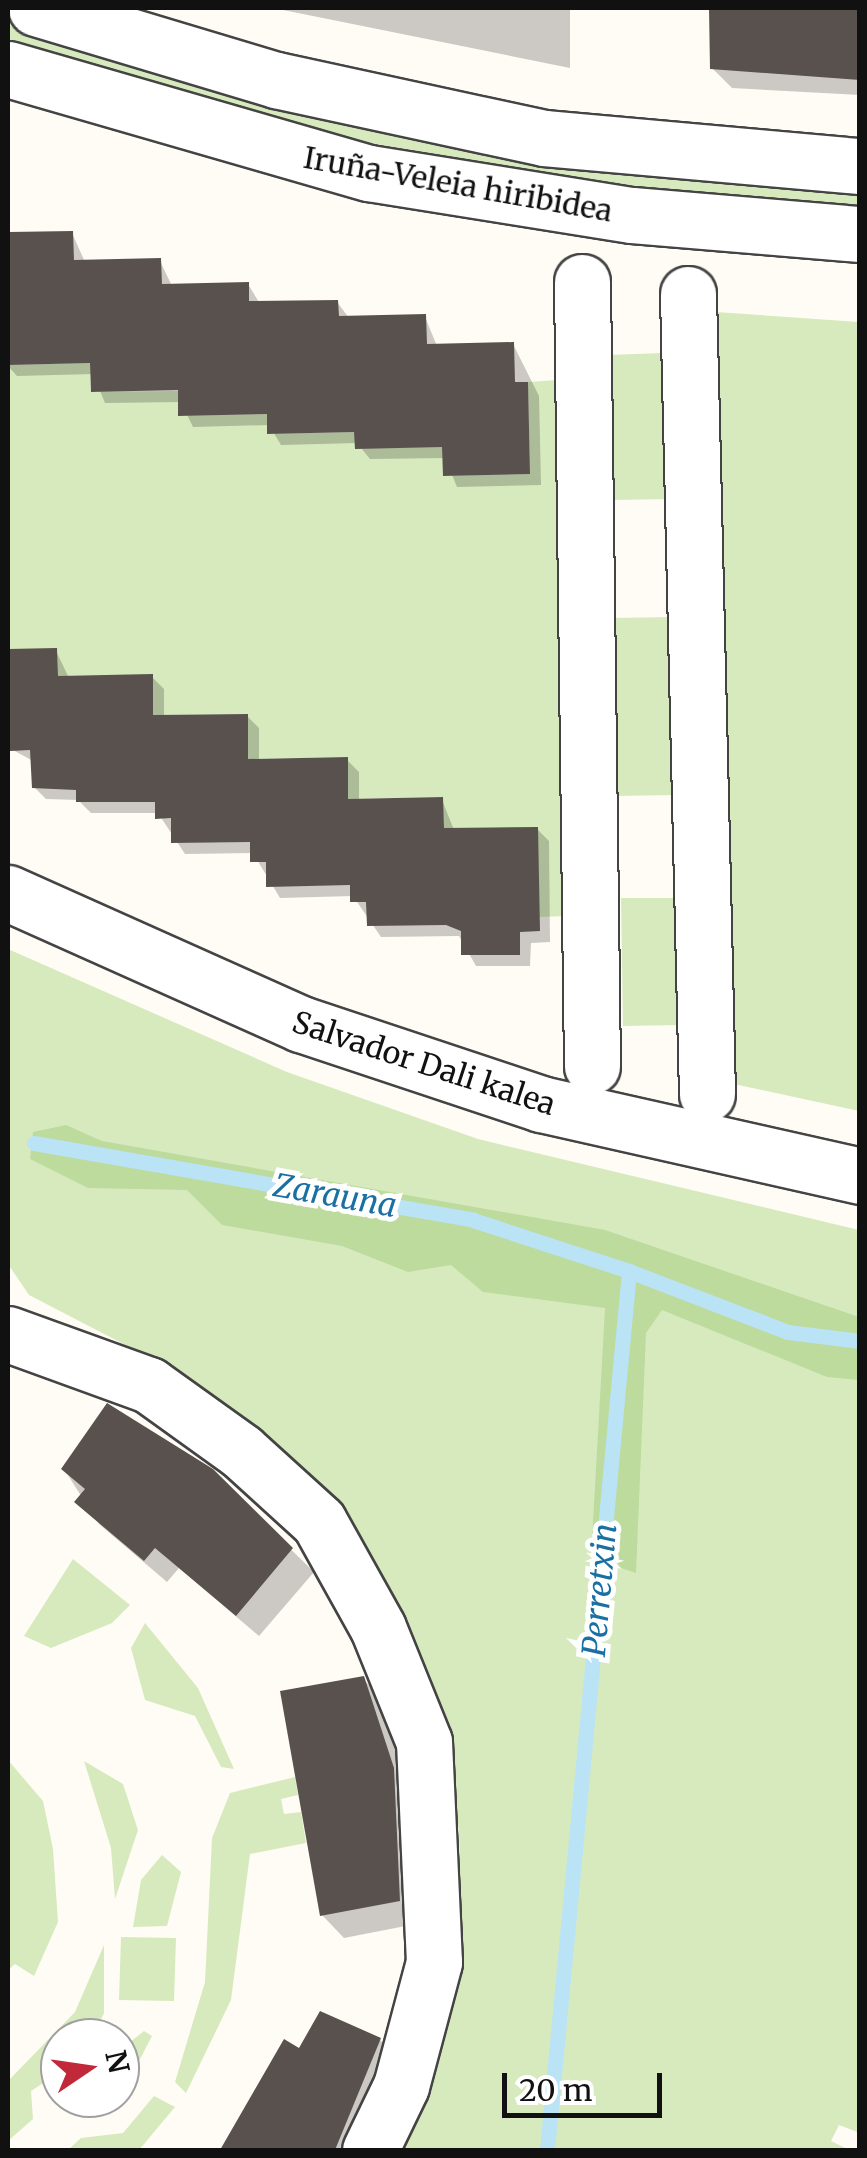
<!DOCTYPE html>
<html>
<head>
<meta charset="utf-8">
<style>
  body { margin:0 }
  #map { position:relative; width:867px; height:2158px; overflow:hidden; background:#fffcf5; font-family:Merriweather,serif }
  div>[style] { position:absolute }
  .green>* { inset:0; background:#d7eabe }
  .forest>* { inset:0; background:#bddb9d }
  .shadow>* { inset:0; background:#0003 }
  .stream>* { height:15px; margin:-7.5px; padding:0 7.5px; transform-origin:7.5px; border-radius:7.5px; background:#bae3f6 }
  .building>* { inset:0; background:#59514d }
  .roads { filter:drop-shadow(2px 0 #444) drop-shadow(-2px 0 #444) drop-shadow(0 2px #444) drop-shadow(0 -2px #444) }
  .minor>* { height:55px; margin:-27.5px; padding:0 27.5px; transform-origin:27.5px; border-radius:27.5px; background:#fff }
  span { translate:-50% -50%; white-space:nowrap; text-align:center; line-height:1.15; -webkit-text-stroke:10px #fff; paint-order:stroke }
  .street-label { font-size:30px; color:#111 }
  .water-label { font-size:32px; color:#1a70a3; font-style:italic }
  .frame { position:absolute; inset:0; border:10px solid #111; pointer-events:none }
  .north { position:absolute; left:40px; top:2018px; width:100px; height:100px; box-sizing:border-box; background:#fff; border:2px solid #a0a0a0; border-radius:50%; rotate:77deg; font-size:28px; font-weight:700; line-height:40px; text-align:center; color:#111 }
  .north::after { content:''; display:block; margin:auto; width:35px; height:45px; background:#c1293a; clip-path:polygon(50% 0,100% 100%,50% 72%,0 100%) }
  .scale { position:absolute; left:502px; top:2073px; width:160px; height:45px; box-sizing:border-box; border:5px solid #111; border-top:0; padding-left:12px; font-size:30px; line-height:35px; white-space:nowrap; color:#111; -webkit-text-stroke:8px #fff; paint-order:stroke }
</style>
</head>
<body>
<div id="map">
  <div class="green">
    <div style="clip-path:polygon(8px 25px,284px 109px,592px 168px,859px 191px,859px 209px,732px 203px,274px 127px,8px 43px)"></div>
    <div style="clip-path:polygon(716px 312px,859px 322px,859px 1111px,729px 1083px)"></div>
    <div style="clip-path:polygon(664px 353px,670px 499px,611px 500px,606px 355px)"></div>
    <div style="clip-path:polygon(90px 363px,91px 392px,178px 391px,179px 416px,267px 414px,267px 434px,354px 432px,442px 447px,444px 476px,530px 474px,528px 382px,557px 380px,566px 916px,539px 917px,537px 827px,444px 828px,442px 797px,348px 799px,347px 757px,248px 759px,248px 714px,153px 715px,153px 675px,58px 676px,57px 648px,8px 740px,8px 365px)"></div>
    <div style="clip-path:polygon(674px 617px,678px 795px,613px 796px,608px 618px)"></div>
    <div style="clip-path:polygon(621px 898px,676px 898px,679px 1025px,623px 1026px)"></div>
    <div style="clip-path:polygon(8px 949px,287px 1072px,478px 1139px,859px 1230px,860px 2133px,839px 2125px,831px 2141px,849px 2150px,398px 2150px,422px 2111px,461px 1925px,459px 1831px,427px 1674px,393px 1601px,303px 1475px,164px 1365px,29px 1295px,8px 1264px)"></div>
    <div style="clip-path:polygon(73px 1559px,130px 1605px,112px 1623px,51px 1648px,24px 1636px)"></div>
    <div style="clip-path:polygon(145px 1623px,198px 1688px,234px 1769px,221px 1767px,195px 1716px,145px 1700px,131px 1648px)"></div>
    <div style="clip-path:polygon(8px 1760px,43px 1801px,53px 1849px,58px 1922px,34px 1976px,15px 1964px,8px 1970px)"></div>
    <div style="clip-path:polygon(84px 1761px,123px 1784px,138px 1830px,115px 1899px,111px 1848px)"></div>
    <div style="clip-path:polygon(295px 1777px,298px 1795px,281px 1799px,284px 1814px,301px 1812px,306px 1843px,250px 1854px,231px 2000px,186px 2093px,175px 2082px,205px 1982px,212px 1838px,230px 1793px)"></div>
    <div style="clip-path:polygon(162px 1855px,181px 1872px,167px 1926px,133px 1927px,141px 1880px)"></div>
    <div style="clip-path:polygon(121px 1937px,176px 1938px,174px 2001px,119px 2000px)"></div>
    <div style="clip-path:polygon(104px 1945px,104px 2013px,92px 2038px,60px 2038px,60px 2072px,31px 2091px,33px 2119px,8px 2141px,8px 2081px,75px 2012px)"></div>
    <div style="clip-path:polygon(144px 2031px,152px 2036px,120px 2098px,120px 2050px)"></div>
    <div style="clip-path:polygon(154px 2096px,175px 2107px,139px 2150px,68px 2150px,81px 2138px,123px 2133px)"></div>
  </div>
  <div class="forest">
    <div style="clip-path:polygon(66px 1125px,102px 1141px,605px 1230px,859px 1317px,859px 1380px,827px 1377px,662px 1310px,646px 1333px,636px 1573px,591px 1558px,605px 1308px,483px 1292px,451px 1265px,408px 1272px,342px 1246px,222px 1225px,187px 1190px,88px 1188px,30px 1159px,33px 1132px)"></div>
  </div>
  <div class="shadow">
    <div style="clip-path:polygon(276px 8px,570px 8px,570px 68px,283px 10px)"></div>
    <div style="clip-path:polygon(711px 8px,860px 8px,860px 95px,732px 88px,712px 68px)"></div>
    <div style="clip-path:polygon(72px 233px,85px 262px,160px 261px,172px 286px,248px 284px,260px 304px,337px 302px,349px 318px,425px 317px,437px 346px,513px 344px,539px 396px,541px 485px,457px 487px,445px 458px,370px 459px,357px 443px,281px 445px,269px 425px,193px 427px,181px 402px,105px 403px,93px 374px,17px 376px,8px 366px,11px 235px)"></div>
    <div style="clip-path:polygon(56px 651px,69px 678px,152px 677px,164px 689px,164px 718px,247px 716px,259px 728px,259px 762px,347px 760px,359px 772px,359px 801px,442px 800px,454px 830px,537px 829px,549px 841px,550px 942px,531px 943px,530px 966px,476px 966px,459px 936px,381px 937px,353px 896px,280px 898px,253px 853px,185px 854px,158px 813px,91px 813px,78px 800px,46px 799px,34px 787px,33px 761px,13px 750px)"></div>
    <div style="clip-path:polygon(64px 1469px,211px 1471px,314px 1572px,259px 1636px,179px 1568px,167px 1582px,99px 1524px)"></div>
    <div style="clip-path:polygon(363px 1679px,385px 1701px,415px 1792px,421px 1923px,344px 1938px,322px 1915px)"></div>
    <div style="clip-path:polygon(380px 2040px,402px 2063px,361px 2150px,223px 2150px,285px 2043px,300px 2051px)"></div>
  </div>
  <div class="stream">
    <div style="left:34px;top:1143px;width:446px;rotate:9.9deg"></div>
    <div style="left:473px;top:1220px;width:164px;rotate:18.1deg"></div>
    <div style="left:547px;top:2150px;width:883px;rotate:-84.67deg"></div>
    <div style="left:629px;top:1271px;width:170px;rotate:21deg"></div>
    <div style="left:788px;top:1332px;width:73px;rotate:7.1deg"></div>
  </div>
  <div class="building">
    <div style="clip-path:polygon(709px 8px,860px 8px,860px 80px,710px 69px)"></div>
    <div style="clip-path:polygon(73px 231px,74px 260px,161px 258px,162px 284px,249px 282px,249px 301px,338px 300px,339px 316px,426px 314px,427px 344px,514px 342px,515px 382px,528px 382px,530px 474px,443px 476px,442px 447px,355px 449px,354px 432px,267px 434px,267px 414px,178px 416px,178px 390px,91px 392px,90px 363px,8px 365px,9px 232px)"></div>
    <div style="clip-path:polygon(57px 648px,58px 676px,153px 674px,153px 715px,248px 714px,248px 759px,348px 757px,348px 799px,443px 797px,444px 828px,538px 827px,540px 931px,520px 932px,520px 955px,461px 955px,461px 931px,446px 925px,367px 926px,366px 902px,350px 902px,350px 885px,266px 887px,266px 862px,250px 862px,250px 842px,171px 843px,171px 818px,155px 819px,155px 802px,76px 802px,76px 790px,32px 788px,30px 750px,10px 751px,8px 649px)"></div>
    <div style="clip-path:polygon(107px 1403px,213px 1469px,293px 1548px,236px 1616px,155px 1548px,144px 1561px,74px 1502px,85px 1489px,61px 1469px)"></div>
    <div style="clip-path:polygon(364px 1676px,394px 1768px,400px 1901px,320px 1916px,280px 1691px)"></div>
    <div style="clip-path:polygon(320px 2011px,381px 2038px,335px 2150px,220px 2150px,284px 2039px,299px 2048px)"></div>
  </div>
  <div class="roads">
    <div class="minor">
      <div style="left:36px;top:8px;width:251px;rotate:16.7deg"></div>
      <div style="left:276px;top:80px;width:274px;rotate:12.2deg"></div>
      <div style="left:544px;top:138px;width:317px;rotate:5.1deg"></div>
      <div style="left:8px;top:69px;width:376px;rotate:16.1deg"></div>
      <div style="left:369px;top:173px;width:266px;rotate:9.1deg"></div>
      <div style="left:632px;top:215px;width:229px;rotate:4.8deg"></div>
      <div style="left:582px;top:282px;width:784px;rotate:89.27deg"></div>
      <div style="left:688px;top:294px;width:800px;rotate:88.64deg"></div>
      <div style="left:8px;top:893px;width:321px;rotate:24.1deg"></div>
      <div style="left:301px;top:1024px;width:253px;rotate:18.4deg"></div>
      <div style="left:541px;top:1104px;width:327px;rotate:12.7deg"></div>
      <div style="left:8px;top:1334px;width:150px;rotate:19.9deg"></div>
      <div style="left:149px;top:1385px;width:113px;rotate:35.7deg"></div>
      <div style="left:241px;top:1451px;width:105px;rotate:42.3deg"></div>
      <div style="left:319px;top:1522px;width:121px;rotate:60.9deg"></div>
      <div style="left:378px;top:1628px;width:123px;rotate:68deg"></div>
      <div style="left:424px;top:1742px;width:220px;rotate:87.4deg"></div>
      <div style="left:434px;top:1962px;width:128px;rotate:104.9deg"></div>
      <div style="left:401px;top:2086px;width:71px;rotate:115.8deg"></div>
    </div>
  </div>
  <div class="street-label">
    <span style="left:458px;top:184px;rotate:10deg">Iruña-Veleia hiribidea</span>
    <span style="left:424px;top:1063px;rotate:18deg">Salvador Dali kalea</span>
  </div>
  <div class="water-label">
    <span style="left:335px;top:1196px;rotate:10deg">Zarauna</span>
    <span style="left:600px;top:1590px;rotate:-85deg">Perretxin</span>
  </div>
  <div class="frame"></div>
  <div class="north">N</div>
  <div class="scale">20 m</div>
</div>
</body>
</html>
